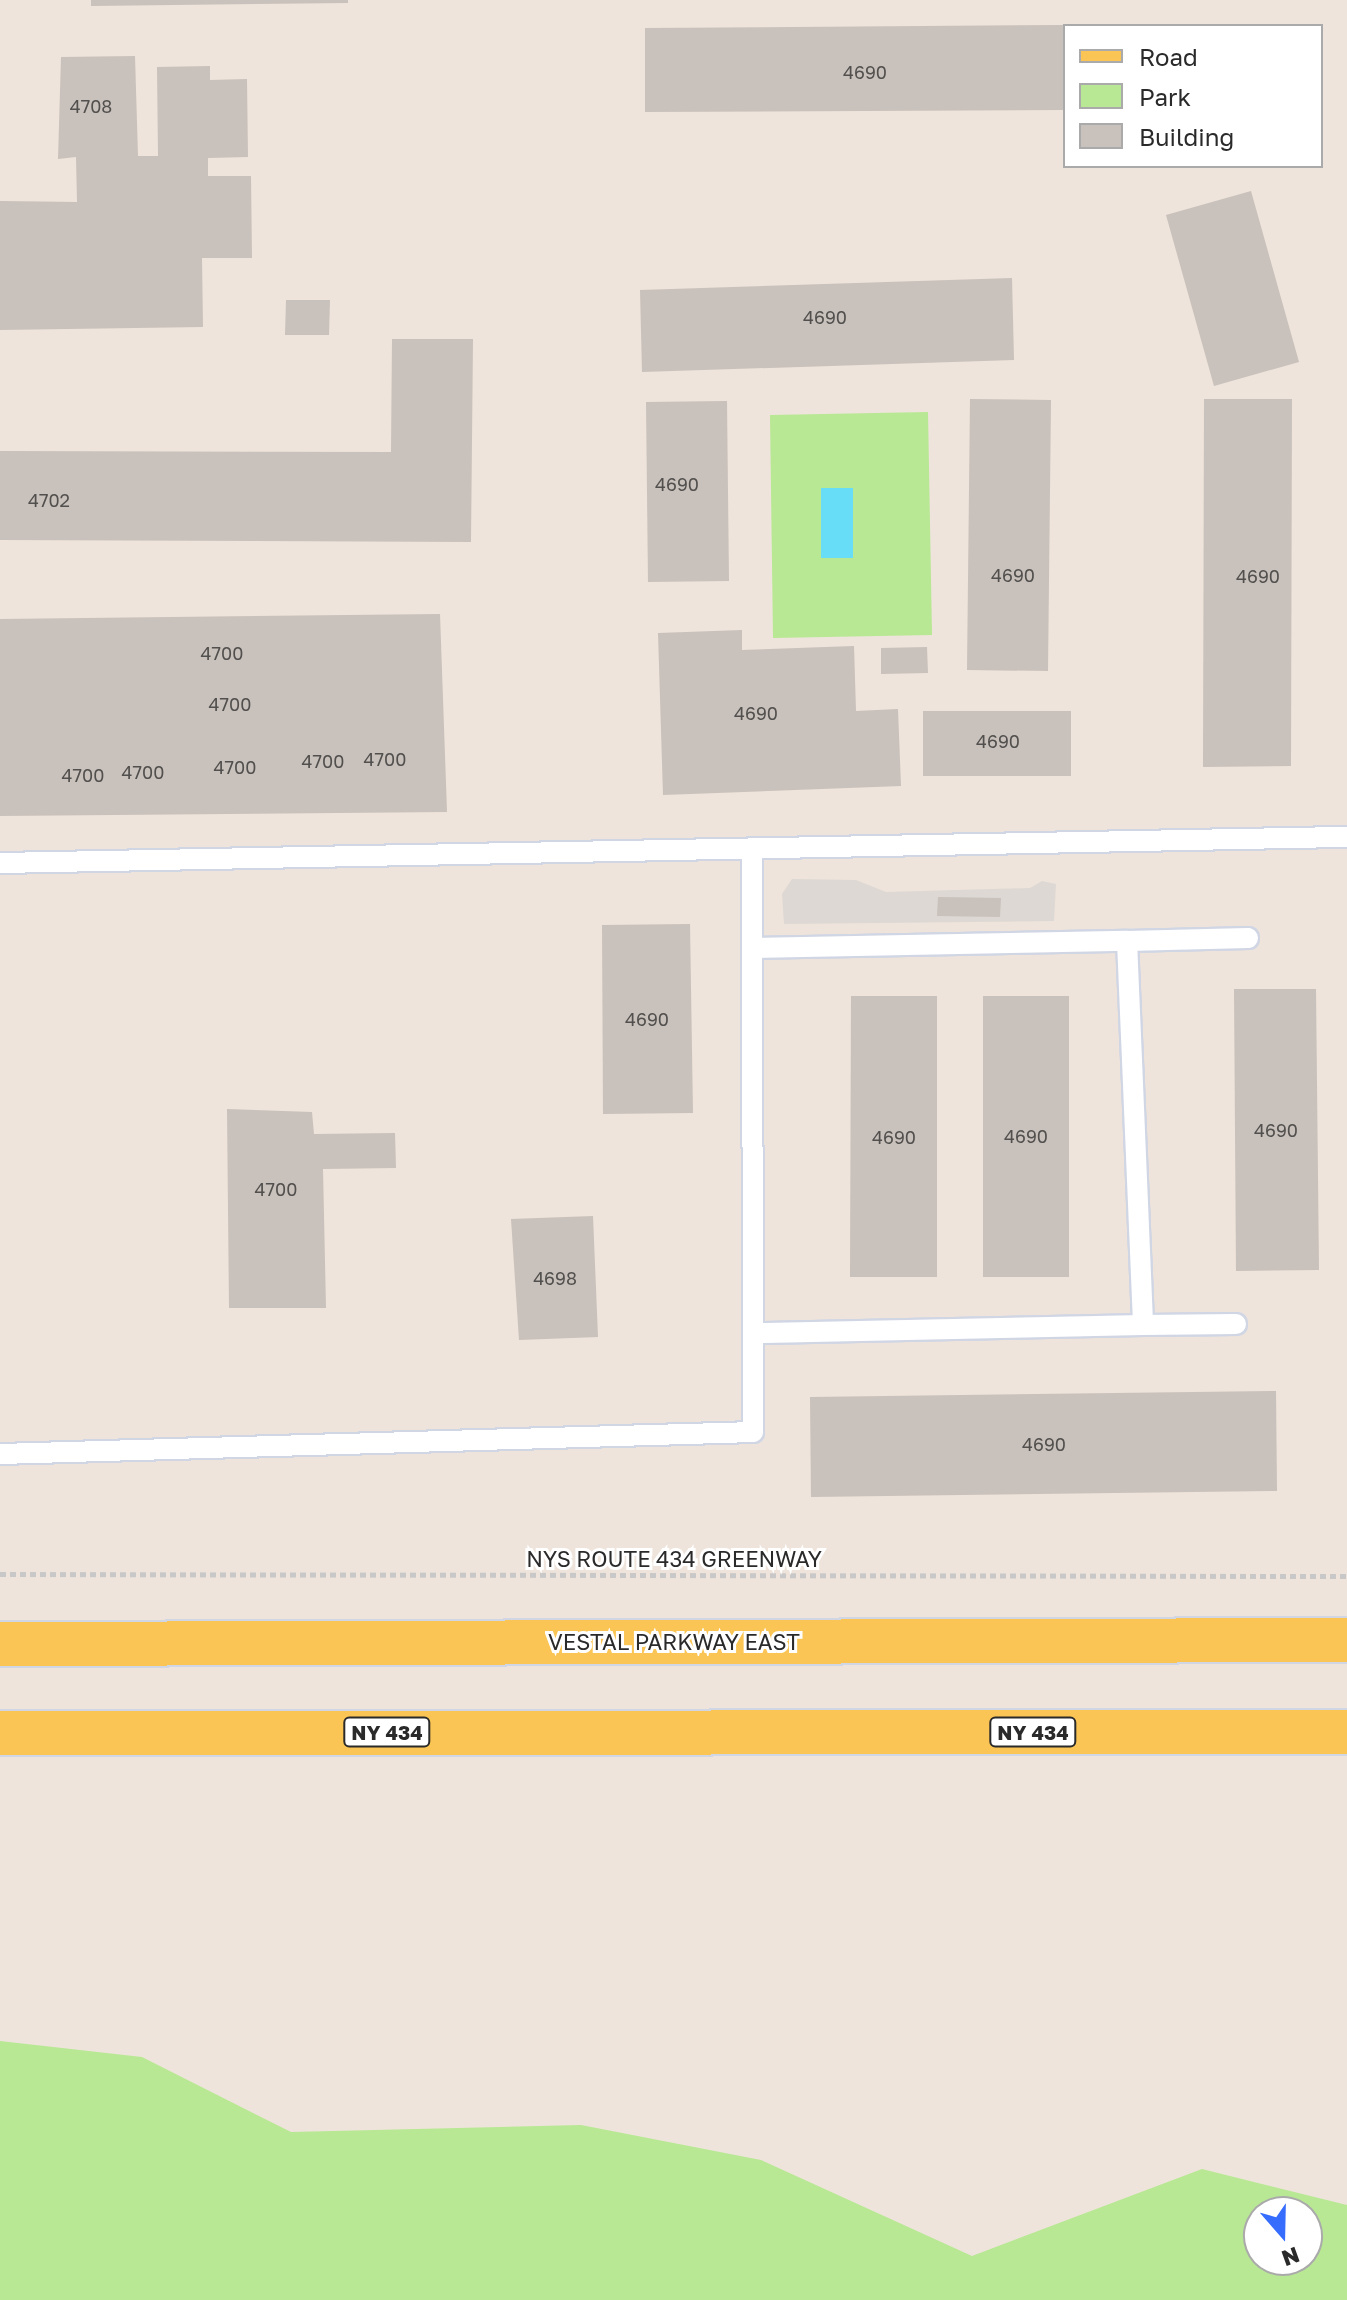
<!DOCTYPE html>
<html>
<head>
<meta charset="utf-8">
<style>
  body { margin:0 }
  #map { position:relative; width:1347px; height:2300px; overflow:hidden; background:#eee4db; font-family:"Golos Text",sans-serif }
  div>[style] { position:absolute }
  .green>* { inset:0; background:#b8e894 }
  .plaza>* { inset:0; background:#ddd8d3 }
  .water>* { inset:0; background:#67ddf7 }
  .building>* { inset:0; background:#c9c1bb }
  .path>* { height:5px; margin-top:-2.5px; transform-origin:0; background:repeating-linear-gradient(90deg,#c8c8c8 0 6px,transparent 0 10px) }
  .roads { filter:drop-shadow(2px 0 #d1d6e4) drop-shadow(-2px 0 #d1d6e4) drop-shadow(0 2px #d1d6e4) drop-shadow(0 -2px #d1d6e4) }
  .service>* { height:20px; margin:-10px; padding:0 10px; transform-origin:10px; border-radius:10px; background:#fff }
  .primary>* { height:44px; margin:-22px; padding:0 22px; transform-origin:22px; border-radius:22px; background:#fac554 }
  span { translate:-50% -50%; white-space:nowrap; text-align:center; line-height:1.15; -webkit-text-stroke:6px #fff; paint-order:stroke }
  .number-label { font-size:18px; color:#52504e }
  .number-label span { -webkit-text-stroke-width:0 }
  .shield-label span { padding:2px 6px; background:#fff; border:2px solid; border-radius:6px; -webkit-text-stroke-width:0 }
  .shield-label { font-size:20px; color:#2a2a2a; font-weight:700 }
  .street-label { font-size:22px; color:#2a2a2a }
  .legend { position:absolute; left:1063px; top:24px; width:260px; height:144px; box-sizing:border-box; background:#fff; border:2px solid #aaa; margin:0; padding:10px 14px; list-style:none; font-size:24px; color:#2a2a2a }
  .legend li { display:flex; align-items:center; gap:16px; height:40px }
  .legend b { width:40px; border:2px solid #aaa }
  .north { position:absolute; left:1243px; top:2196px; width:80px; height:80px; box-sizing:border-box; background:#fff; border:2px solid #aaa; border-radius:50%; rotate:160deg; font-size:22px; font-weight:700; line-height:32px; text-align:center; color:#2a2a2a }
  .north::after { content:''; display:block; margin:auto; width:28px; height:36px; background:#376dff; clip-path:polygon(50% 0,100% 100%,50% 72%,0 100%) }
</style>
</head>
<body>
<div id="map">
  <div class="green">
    <div style="clip-path:polygon(928px 412px,932px 635px,773px 638px,770px 415px)"></div>
    <div style="clip-path:polygon(evenodd,0 2041px,142px 2057px,291px 2132px,581px 2125px,761px 2160px,972px 2256px,1202px 2169px,1347px 2205px,1347px 2300px,0 2300px,0 2041px,1259px 2212px,1307px 2212px,1307px 2260px,1259px 2260px,1259px 2212px)"></div>
  </div>
  <div class="plaza">
    <div style="clip-path:polygon(792px 879px,856px 880px,886px 892px,1030px 888px,1042px 881px,1056px 884px,1054px 921px,784px 924px,782px 894px)"></div>
  </div>
  <div class="water">
    <div style="clip-path:polygon(821px 488px,853px 488px,853px 558px,821px 558px)"></div>
  </div>
  <div class="building">
    <div style="clip-path:polygon(91px 0,348px 0,348px 3px,91px 6px)"></div>
    <div style="clip-path:polygon(1065px 25px,1065px 110px,645px 112px,645px 28px)"></div>
    <div style="clip-path:polygon(135px 56px,138px 156px,158px 156px,157px 67px,210px 66px,210px 80px,247px 79px,248px 157px,208px 158px,208px 176px,251px 176px,252px 258px,202px 258px,203px 327px,0 330px,0 201px,77px 202px,76px 157px,58px 159px,61px 57px)"></div>
    <div style="clip-path:polygon(1251px 191px,1299px 362px,1214px 386px,1166px 215px)"></div>
    <div style="clip-path:polygon(1012px 278px,1014px 360px,642px 372px,640px 290px)"></div>
    <div style="clip-path:polygon(286px 300px,330px 300px,329px 335px,285px 335px)"></div>
    <div style="clip-path:polygon(392px 339px,473px 339px,471px 542px,0 540px,0 451px,391px 452px)"></div>
    <div style="clip-path:polygon(970px 399px,1051px 400px,1048px 671px,967px 670px)"></div>
    <div style="clip-path:polygon(1204px 399px,1292px 399px,1291px 766px,1203px 767px)"></div>
    <div style="clip-path:polygon(727px 401px,729px 581px,648px 582px,646px 402px)"></div>
    <div style="clip-path:polygon(440px 614px,447px 812px,0 816px,0 619px)"></div>
    <div style="clip-path:polygon(742px 630px,742px 650px,854px 646px,856px 711px,898px 709px,901px 786px,663px 795px,658px 633px)"></div>
    <div style="clip-path:polygon(927px 647px,928px 673px,881px 674px,881px 648px)"></div>
    <div style="clip-path:polygon(923px 711px,1071px 711px,1071px 776px,923px 776px)"></div>
    <div style="clip-path:polygon(938px 897px,1001px 898px,1000px 917px,937px 916px)"></div>
    <div style="clip-path:polygon(690px 924px,693px 1113px,603px 1114px,602px 925px)"></div>
    <div style="clip-path:polygon(1234px 989px,1316px 989px,1319px 1270px,1236px 1271px)"></div>
    <div style="clip-path:polygon(851px 996px,937px 996px,937px 1277px,850px 1277px)"></div>
    <div style="clip-path:polygon(983px 996px,1069px 996px,1069px 1277px,983px 1277px)"></div>
    <div style="clip-path:polygon(227px 1109px,312px 1112px,314px 1134px,395px 1133px,396px 1168px,323px 1169px,326px 1308px,229px 1308px)"></div>
    <div style="clip-path:polygon(593px 1216px,598px 1337px,519px 1340px,511px 1219px)"></div>
    <div style="clip-path:polygon(1276px 1391px,1277px 1491px,811px 1497px,810px 1397px)"></div>
  </div>
  <div class="path">
    <div style="left:0;top:1574px;width:1347px;rotate:0.09deg"></div>
  </div>
  <div class="roads">
    <div class="service">
      <div style="left:0;top:863px;width:1347px;rotate:-1.11deg"></div>
      <div style="left:1127px;top:941px;width:121px;rotate:-1.4deg"></div>
      <div style="left:752px;top:948px;width:375px;rotate:-1.1deg"></div>
      <div style="left:1127px;top:941px;width:384px;rotate:87.6deg"></div>
      <div style="left:1143px;top:1325px;width:390px;rotate:178.8deg"></div>
      <div style="left:1143px;top:1325px;width:93px;rotate:-0.6deg"></div>
      <div style="left:0;top:1454px;width:753px;rotate:-1.67deg"></div>
      <div style="left:753px;top:1432px;width:583px;rotate:-90.1deg"></div>
    </div>
    <div class="primary">
      <div style="left:0;top:1644px;width:1347px;rotate:-0.17deg"></div>
      <div style="left:0;top:1733px;width:1347px;rotate:-0.04deg"></div>
    </div>
  </div>
  <div class="number-label">
    <span style="left:865px;top:72px">4690</span>
    <span style="left:91px;top:106px">4708</span>
    <span style="left:825px;top:317px">4690</span>
    <span style="left:677px;top:484px">4690</span>
    <span style="left:49px;top:500px">4702</span>
    <span style="left:1013px;top:575px">4690</span>
    <span style="left:1258px;top:576px">4690</span>
    <span style="left:222px;top:653px">4700</span>
    <span style="left:230px;top:704px">4700</span>
    <span style="left:756px;top:713px">4690</span>
    <span style="left:998px;top:741px">4690</span>
    <span style="left:385px;top:759px">4700</span>
    <span style="left:323px;top:761px">4700</span>
    <span style="left:235px;top:767px">4700</span>
    <span style="left:143px;top:772px">4700</span>
    <span style="left:83px;top:775px">4700</span>
    <span style="left:647px;top:1019px">4690</span>
    <span style="left:1276px;top:1130px">4690</span>
    <span style="left:1026px;top:1136px">4690</span>
    <span style="left:894px;top:1137px">4690</span>
    <span style="left:276px;top:1189px">4700</span>
    <span style="left:555px;top:1278px">4698</span>
    <span style="left:1044px;top:1444px">4690</span>
  </div>
  <div class="shield-label">
    <span style="left:387px;top:1732px">NY 434</span>
    <span style="left:1033px;top:1732px">NY 434</span>
  </div>
  <div class="street-label">
    <span style="left:674px;top:1559px">NYS ROUTE 434 GREENWAY</span>
    <span style="left:674px;top:1642px">VESTAL PARKWAY EAST</span>
  </div>
  <ul class="legend">
  <li><b style="height:10px;background:#fac554"></b>Road</li>
  <li><b style="height:22px;background:#b8e894"></b>Park</li>
  <li><b style="height:22px;background:#c9c1bb"></b>Building</li>
  </ul>
  <div class="north">N</div>
</div>
</body>
</html>
